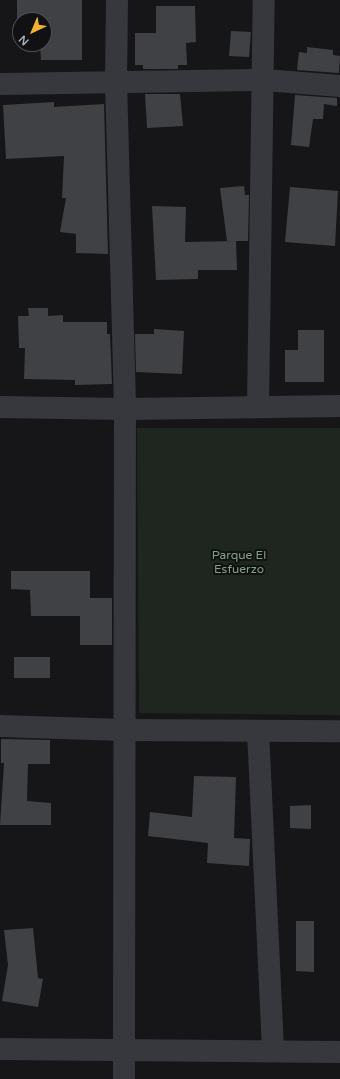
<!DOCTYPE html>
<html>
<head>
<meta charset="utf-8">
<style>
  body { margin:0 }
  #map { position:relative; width:340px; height:1079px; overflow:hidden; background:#161618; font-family:"Varela Round",sans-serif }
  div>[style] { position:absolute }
  .green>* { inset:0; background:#1e261f }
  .building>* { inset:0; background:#404145 }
  .street>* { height:22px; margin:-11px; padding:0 11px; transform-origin:11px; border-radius:11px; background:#37383d }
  span { translate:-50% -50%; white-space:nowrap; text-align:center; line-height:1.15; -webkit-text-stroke:4px #111113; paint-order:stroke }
  .park-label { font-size:12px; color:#7fa381 }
  .north { position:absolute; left:12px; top:12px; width:40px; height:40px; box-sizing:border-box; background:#111113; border:1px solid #4d4f55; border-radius:50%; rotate:224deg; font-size:11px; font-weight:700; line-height:16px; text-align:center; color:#a8adb8 }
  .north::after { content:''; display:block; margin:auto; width:14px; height:18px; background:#f2b134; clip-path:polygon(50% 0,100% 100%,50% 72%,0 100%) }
</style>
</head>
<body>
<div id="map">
  <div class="green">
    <div style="clip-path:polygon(137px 428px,340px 428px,340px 715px,139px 713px)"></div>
  </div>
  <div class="building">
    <div style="clip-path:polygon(17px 0,82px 0,82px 60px,41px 60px,40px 44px,44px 44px,44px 20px,20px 20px,20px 38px,17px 38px)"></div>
    <div style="clip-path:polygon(156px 6px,195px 6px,196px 42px,186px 43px,187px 65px,178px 65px,178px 69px,143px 69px,143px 65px,135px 65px,135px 33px,156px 33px)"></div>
    <div style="clip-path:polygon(231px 31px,251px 32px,249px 57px,229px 56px)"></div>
    <div style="clip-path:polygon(307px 47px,333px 50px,333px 55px,340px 56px,339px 73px,297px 70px,299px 52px,307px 53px)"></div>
    <div style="clip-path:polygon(145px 94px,180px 94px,183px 126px,147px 128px)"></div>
    <div style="clip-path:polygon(295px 95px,337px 98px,337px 106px,324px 104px,323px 119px,313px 119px,309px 147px,291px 145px)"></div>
    <div style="clip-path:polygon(54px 102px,54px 107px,104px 104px,108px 254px,76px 253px,76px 234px,60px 232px,66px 198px,62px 198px,64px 156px,6px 159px,3px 105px)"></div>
    <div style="clip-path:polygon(244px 186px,245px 195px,249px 195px,248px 241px,227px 241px,220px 188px)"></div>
    <div style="clip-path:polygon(290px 187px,338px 191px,335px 246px,285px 242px)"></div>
    <div style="clip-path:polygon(152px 206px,186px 207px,185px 242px,236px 241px,237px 270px,198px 270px,198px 279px,156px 280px)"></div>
    <div style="clip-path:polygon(28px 308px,48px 308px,48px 316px,63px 315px,63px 322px,107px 322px,107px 334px,110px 334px,112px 384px,75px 385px,75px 380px,24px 379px,25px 348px,19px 348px,18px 316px,29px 316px)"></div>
    <div style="clip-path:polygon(154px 329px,184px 331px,182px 374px,136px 372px,135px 334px,154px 334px)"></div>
    <div style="clip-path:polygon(298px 330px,324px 330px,324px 382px,285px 382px,285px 350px,298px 350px)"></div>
    <div style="clip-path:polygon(11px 571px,90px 571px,90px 598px,112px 598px,112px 645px,80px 645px,80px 616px,31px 616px,30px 590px,11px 589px)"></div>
    <div style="clip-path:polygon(14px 657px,50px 657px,50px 678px,14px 678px)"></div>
    <div style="clip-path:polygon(1px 739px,50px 740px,50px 764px,28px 764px,27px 801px,51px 803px,51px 825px,0 825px,4px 763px,1px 763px)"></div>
    <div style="clip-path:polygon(194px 776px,236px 777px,234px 838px,250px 839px,249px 866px,207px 863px,208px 843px,148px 836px,150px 812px,192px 817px)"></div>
    <div style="clip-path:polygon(311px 805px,311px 829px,290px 828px,290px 806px)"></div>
    <div style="clip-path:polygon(296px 921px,314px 921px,314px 972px,296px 971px)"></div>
    <div style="clip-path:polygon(33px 928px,38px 978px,43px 979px,38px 1007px,2px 1001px,8px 965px,4px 930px)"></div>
  </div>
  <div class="street">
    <div style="left:117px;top:0;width:82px;rotate:90.7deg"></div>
    <div style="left:116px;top:82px;width:327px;rotate:88.4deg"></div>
    <div style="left:125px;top:409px;width:670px;rotate:90.09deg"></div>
    <div style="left:0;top:84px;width:265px;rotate:-0.9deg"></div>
    <div style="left:265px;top:80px;width:75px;rotate:4.6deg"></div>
    <div style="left:0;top:407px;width:125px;rotate:0.9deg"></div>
    <div style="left:125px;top:409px;width:215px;rotate:-0.8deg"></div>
    <div style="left:258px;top:407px;width:407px;rotate:-89.2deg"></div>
    <div style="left:0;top:726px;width:123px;rotate:1.9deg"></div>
    <div style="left:123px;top:730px;width:217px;rotate:0.3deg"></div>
    <div style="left:258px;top:731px;width:320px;rotate:87.3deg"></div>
    <div style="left:0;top:1049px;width:340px;rotate:0.5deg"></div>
  </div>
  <div class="park-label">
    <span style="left:239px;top:563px">Parque El<br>Esfuerzo</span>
  </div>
  <div class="north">N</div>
</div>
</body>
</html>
